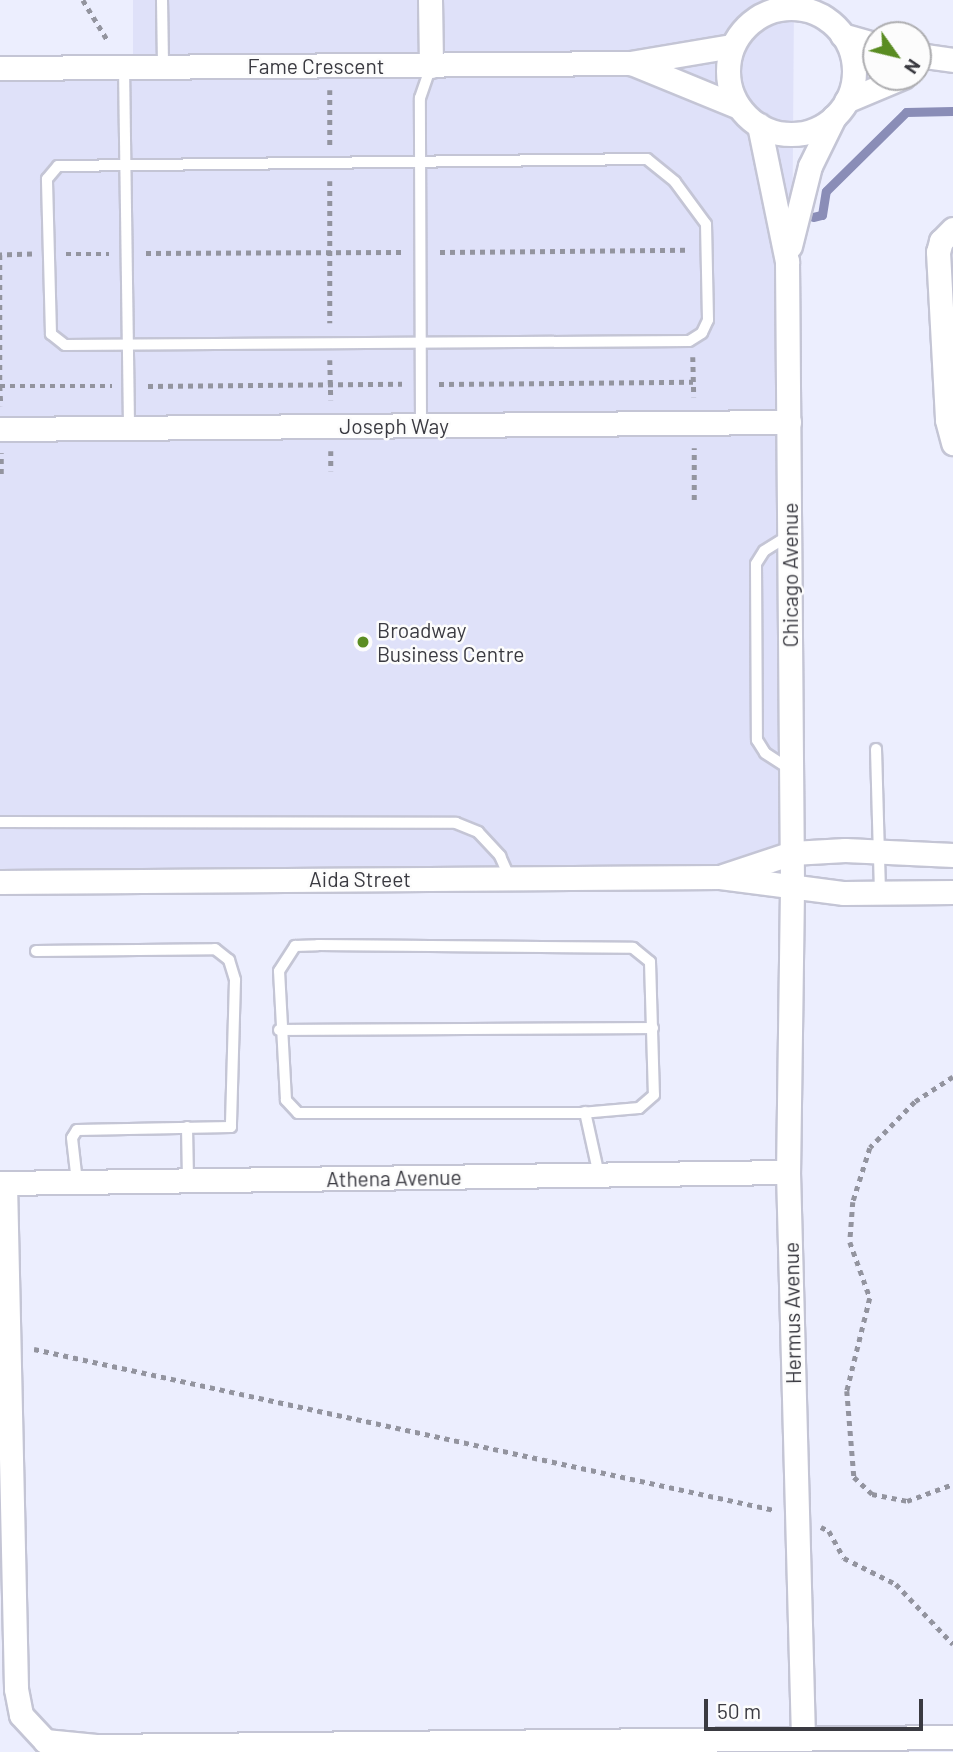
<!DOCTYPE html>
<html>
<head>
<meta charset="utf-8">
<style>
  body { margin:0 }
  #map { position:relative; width:953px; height:1752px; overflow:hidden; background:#eceefe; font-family:Barlow,sans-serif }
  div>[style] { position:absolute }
  .built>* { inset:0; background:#dfe1f9 }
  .stream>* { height:9px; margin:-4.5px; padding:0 4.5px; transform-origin:4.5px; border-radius:4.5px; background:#8a8db7 }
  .path>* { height:4.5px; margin-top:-2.25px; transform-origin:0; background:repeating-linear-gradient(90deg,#93949f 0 5px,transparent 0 10px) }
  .roads { filter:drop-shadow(2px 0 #c4c5d5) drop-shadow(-2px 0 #c4c5d5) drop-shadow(0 2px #c4c5d5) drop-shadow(0 -2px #c4c5d5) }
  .service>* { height:10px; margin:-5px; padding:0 5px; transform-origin:5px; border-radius:5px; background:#fff }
  .minor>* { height:23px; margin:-11.5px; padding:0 11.5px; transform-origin:11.5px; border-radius:11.5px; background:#fff }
  .minor>.ring { margin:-11.5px; padding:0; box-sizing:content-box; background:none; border:23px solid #fff; border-radius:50% }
  .dots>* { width:19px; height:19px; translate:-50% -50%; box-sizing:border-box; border:4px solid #fcfcfc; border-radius:50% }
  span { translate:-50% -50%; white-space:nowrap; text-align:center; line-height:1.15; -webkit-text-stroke:5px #fcfcfc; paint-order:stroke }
  .street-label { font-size:21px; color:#3a3a41 }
  .poi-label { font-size:21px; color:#3a3a41 }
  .left { translate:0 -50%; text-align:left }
  .north { position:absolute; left:862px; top:21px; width:70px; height:70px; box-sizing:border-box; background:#fcfcfc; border:2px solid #aeaeb1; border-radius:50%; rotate:124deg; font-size:19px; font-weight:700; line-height:28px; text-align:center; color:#3a3a41 }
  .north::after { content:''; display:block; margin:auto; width:24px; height:32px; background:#5a8c22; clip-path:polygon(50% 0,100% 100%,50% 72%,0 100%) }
  .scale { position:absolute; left:704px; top:1699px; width:219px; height:32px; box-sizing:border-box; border:4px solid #3a3a41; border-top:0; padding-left:9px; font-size:21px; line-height:24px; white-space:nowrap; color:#3a3a41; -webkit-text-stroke:5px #fcfcfc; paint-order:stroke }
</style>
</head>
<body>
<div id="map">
  <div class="built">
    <div style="clip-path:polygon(133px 0,794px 0,791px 422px,796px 874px,0 880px,0 66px,133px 65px)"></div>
  </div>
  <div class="stream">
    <div style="left:813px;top:217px;width:9px;rotate:-13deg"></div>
    <div style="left:822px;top:215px;width:24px;rotate:-81deg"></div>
    <div style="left:826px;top:191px;width:112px;rotate:-44.6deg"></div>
    <div style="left:906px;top:112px;width:47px;rotate:-1.2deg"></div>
  </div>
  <div class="path">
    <div style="left:83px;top:0;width:48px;rotate:58.6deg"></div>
    <div style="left:330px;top:90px;width:55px;rotate:90deg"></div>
    <div style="left:330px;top:181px;width:142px;rotate:90deg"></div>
    <div style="left:440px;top:252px;width:247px;rotate:-0.5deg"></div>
    <div style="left:146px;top:253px;width:257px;rotate:-0.2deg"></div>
    <div style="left:32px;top:254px;width:32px;rotate:178deg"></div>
    <div style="left:0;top:255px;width:131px;rotate:90deg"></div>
    <div style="left:0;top:386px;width:112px"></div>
    <div style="left:66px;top:254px;width:43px"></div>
    <div style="left:693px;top:357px;width:40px;rotate:88.6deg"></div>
    <div style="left:330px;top:360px;width:40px;rotate:88.6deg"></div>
    <div style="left:439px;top:384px;width:254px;rotate:-0.5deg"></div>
    <div style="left:0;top:386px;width:20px;rotate:87deg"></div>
    <div style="left:148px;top:386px;width:254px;rotate:-0.5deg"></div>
    <div style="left:331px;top:451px;width:20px;rotate:90deg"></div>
    <div style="left:1px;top:474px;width:21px;rotate:-90deg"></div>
    <div style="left:694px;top:500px;width:52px;rotate:-90deg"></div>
    <div style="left:953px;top:1077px;width:45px;rotate:146.7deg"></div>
    <div style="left:915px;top:1102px;width:64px;rotate:134.4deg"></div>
    <div style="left:870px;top:1148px;width:57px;rotate:107.5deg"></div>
    <div style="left:853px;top:1202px;width:40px;rotate:94.3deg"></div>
    <div style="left:850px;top:1242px;width:59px;rotate:70.3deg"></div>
    <div style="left:870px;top:1298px;width:96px;rotate:103.9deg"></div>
    <div style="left:847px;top:1391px;width:86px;rotate:85.3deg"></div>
    <div style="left:854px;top:1477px;width:25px;rotate:43deg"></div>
    <div style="left:872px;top:1494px;width:36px;rotate:11deg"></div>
    <div style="left:907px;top:1501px;width:49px;rotate:-20.3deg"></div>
    <div style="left:34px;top:1349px;width:757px;rotate:12.27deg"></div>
    <div style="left:821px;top:1527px;width:9px;rotate:27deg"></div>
    <div style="left:829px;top:1531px;width:31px;rotate:61deg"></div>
    <div style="left:844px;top:1558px;width:58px;rotate:26.6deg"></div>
    <div style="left:896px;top:1584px;width:83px;rotate:46.5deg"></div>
  </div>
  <div class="roads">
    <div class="service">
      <div style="left:162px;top:0;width:67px;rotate:89.1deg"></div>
      <div style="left:124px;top:67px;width:361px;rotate:89.2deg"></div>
      <div style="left:647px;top:159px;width:36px;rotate:39deg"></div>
      <div style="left:675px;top:182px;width:52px;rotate:53.6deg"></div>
      <div style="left:706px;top:224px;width:96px;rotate:88.8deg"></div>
      <div style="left:708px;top:320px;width:14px;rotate:115deg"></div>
      <div style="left:702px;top:333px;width:15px;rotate:148deg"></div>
      <div style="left:689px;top:341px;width:624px;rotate:179.63deg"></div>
      <div style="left:65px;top:345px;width:18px;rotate:-142deg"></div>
      <div style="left:51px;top:334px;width:155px;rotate:-91.5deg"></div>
      <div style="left:47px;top:179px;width:17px;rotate:-50deg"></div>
      <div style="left:58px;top:166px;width:589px;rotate:-0.68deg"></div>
      <div style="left:421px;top:425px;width:327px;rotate:-90.2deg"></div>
      <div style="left:420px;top:98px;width:34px;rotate:-71deg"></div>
      <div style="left:788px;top:536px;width:28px;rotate:148deg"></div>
      <div style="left:764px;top:551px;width:15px;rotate:122deg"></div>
      <div style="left:756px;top:564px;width:176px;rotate:89.7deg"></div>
      <div style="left:757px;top:740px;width:15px;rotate:58deg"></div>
      <div style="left:765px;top:753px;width:31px;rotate:33deg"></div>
      <div style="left:876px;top:749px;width:143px;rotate:88.4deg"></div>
      <div style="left:0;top:822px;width:456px;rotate:0.1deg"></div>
      <div style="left:456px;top:823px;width:24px;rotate:22deg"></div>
      <div style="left:478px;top:832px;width:33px;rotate:47deg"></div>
      <div style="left:500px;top:856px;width:24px;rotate:66deg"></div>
      <div style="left:318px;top:945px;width:315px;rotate:0.5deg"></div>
      <div style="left:633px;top:948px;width:22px;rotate:39deg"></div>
      <div style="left:650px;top:962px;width:133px;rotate:88.3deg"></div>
      <div style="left:654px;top:1095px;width:20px;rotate:139deg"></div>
      <div style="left:639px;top:1108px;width:58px;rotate:175.1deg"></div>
      <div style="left:581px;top:1113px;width:283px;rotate:180deg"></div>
      <div style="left:298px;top:1113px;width:18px;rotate:-133deg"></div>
      <div style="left:286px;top:1100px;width:129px;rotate:-93.1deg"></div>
      <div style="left:279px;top:971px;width:30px;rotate:-57deg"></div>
      <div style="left:295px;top:946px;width:23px;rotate:-2deg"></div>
      <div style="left:36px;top:951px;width:179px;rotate:-0.6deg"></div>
      <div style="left:215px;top:949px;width:18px;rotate:38deg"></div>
      <div style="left:229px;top:960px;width:21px;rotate:73deg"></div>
      <div style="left:235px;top:980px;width:147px;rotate:91.6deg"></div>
      <div style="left:231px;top:1127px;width:154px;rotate:178.9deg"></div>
      <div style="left:77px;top:1130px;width:9px;rotate:122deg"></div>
      <div style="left:72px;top:1138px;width:44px;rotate:83.5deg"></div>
      <div style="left:279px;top:1030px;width:374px;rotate:-0.3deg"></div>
      <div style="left:585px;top:1112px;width:65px;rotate:77.5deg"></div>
      <div style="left:187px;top:1127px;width:54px;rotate:88.9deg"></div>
    </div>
    <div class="minor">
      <div style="left:430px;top:0;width:66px;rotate:89.1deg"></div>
      <div class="ring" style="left:728px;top:8px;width:103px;height:103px"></div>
      <div style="left:842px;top:35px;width:35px;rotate:16deg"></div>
      <div style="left:918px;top:55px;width:35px;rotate:8deg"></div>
      <div style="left:634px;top:64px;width:113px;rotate:22.3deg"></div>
      <div style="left:0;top:68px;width:631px;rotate:-0.45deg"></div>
      <div style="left:631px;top:63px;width:102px;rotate:-9.6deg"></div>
      <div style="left:846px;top:101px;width:62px;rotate:-22.8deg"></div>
      <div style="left:759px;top:125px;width:139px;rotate:78.4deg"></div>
      <div style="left:787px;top:261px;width:628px;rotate:89.54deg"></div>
      <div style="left:792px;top:889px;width:283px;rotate:90.8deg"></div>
      <div style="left:788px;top:1172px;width:565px;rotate:88.48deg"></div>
      <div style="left:953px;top:229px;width:17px;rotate:135deg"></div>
      <div style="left:941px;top:241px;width:11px;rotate:105deg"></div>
      <div style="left:938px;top:252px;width:168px;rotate:86.9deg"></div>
      <div style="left:947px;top:420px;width:24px;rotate:75deg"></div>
      <div style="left:790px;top:246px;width:82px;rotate:-76deg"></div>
      <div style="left:810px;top:166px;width:55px;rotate:-63.9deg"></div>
      <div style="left:0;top:429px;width:789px;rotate:-0.51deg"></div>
      <div style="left:723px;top:876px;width:73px;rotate:-18.4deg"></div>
      <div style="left:792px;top:853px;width:53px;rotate:-3.2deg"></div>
      <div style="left:845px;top:850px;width:108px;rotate:2.7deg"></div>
      <div style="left:0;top:882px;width:720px;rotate:-0.4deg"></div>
      <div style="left:720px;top:877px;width:125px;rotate:7.4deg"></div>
      <div style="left:844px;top:893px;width:109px;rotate:-0.5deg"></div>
      <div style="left:0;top:1183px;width:788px;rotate:-0.8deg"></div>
      <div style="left:5px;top:1183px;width:506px;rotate:88.75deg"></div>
      <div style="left:16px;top:1689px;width:26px;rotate:79deg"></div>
      <div style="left:21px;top:1715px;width:35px;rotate:47deg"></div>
      <div style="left:45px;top:1741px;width:51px;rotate:5.6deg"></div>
      <div style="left:96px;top:1746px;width:857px;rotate:-0.6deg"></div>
    </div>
  </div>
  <div class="dots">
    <div style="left:363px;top:642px;background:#5a8c22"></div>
  </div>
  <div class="street-label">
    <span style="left:316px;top:66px">Fame Crescent</span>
    <span style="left:394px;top:426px">Joseph Way</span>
    <span style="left:790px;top:575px;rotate:-90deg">Chicago Avenue</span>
    <span style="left:360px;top:879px">Aida Street</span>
    <span style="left:394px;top:1178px;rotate:-1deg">Athena Avenue</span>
    <span style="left:792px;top:1313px;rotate:-91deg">Hermus Avenue</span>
  </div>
  <div class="poi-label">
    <span class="left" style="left:377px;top:642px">Broadway<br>Business Centre</span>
  </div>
  <div class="north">N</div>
  <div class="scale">50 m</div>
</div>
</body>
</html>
